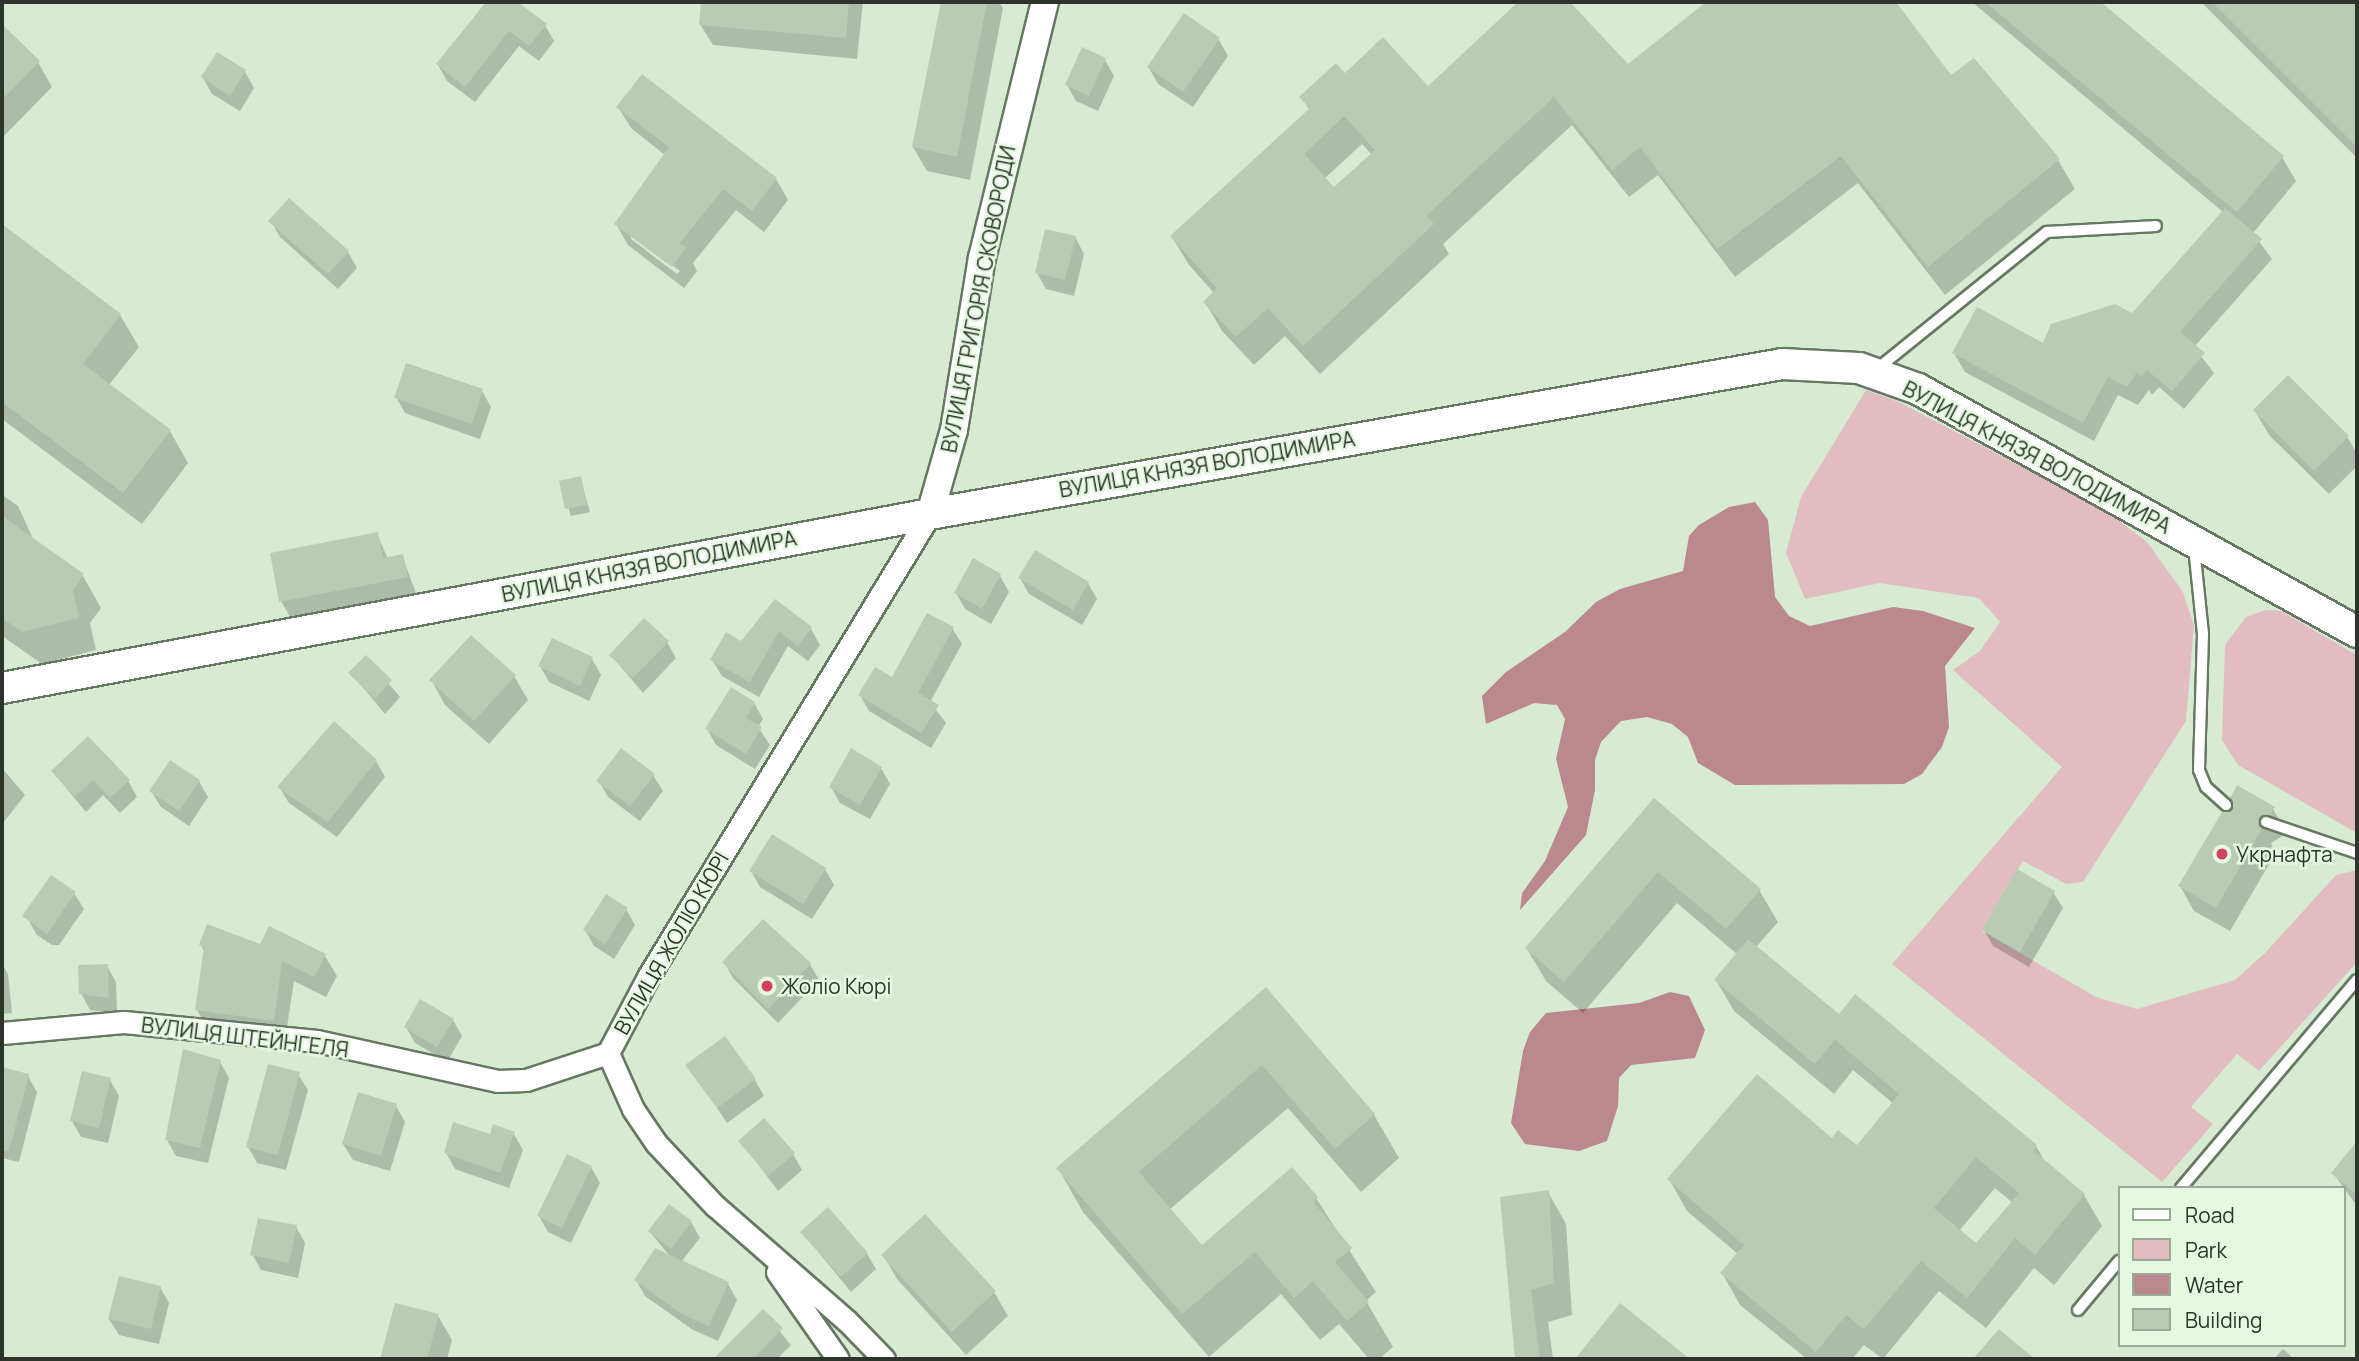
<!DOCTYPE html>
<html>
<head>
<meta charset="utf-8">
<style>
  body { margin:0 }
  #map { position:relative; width:2359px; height:1361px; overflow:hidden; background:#d7ebd3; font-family:Manrope,sans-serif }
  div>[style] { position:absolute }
  .green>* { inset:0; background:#e1bdc1 }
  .water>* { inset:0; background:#ba888e }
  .shadow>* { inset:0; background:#0003 }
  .building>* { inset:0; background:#b8ccb4 }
  .roads { filter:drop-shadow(2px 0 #667862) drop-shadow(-2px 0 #667862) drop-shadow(0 2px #667862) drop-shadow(0 -2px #667862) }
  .service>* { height:10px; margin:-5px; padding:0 5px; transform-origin:5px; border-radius:5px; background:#fff }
  .minor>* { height:21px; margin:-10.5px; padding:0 10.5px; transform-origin:10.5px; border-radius:10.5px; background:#fff }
  .tertiary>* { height:26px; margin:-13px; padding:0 13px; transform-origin:13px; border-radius:13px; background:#fff }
  .secondary>* { height:30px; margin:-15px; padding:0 15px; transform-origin:15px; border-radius:15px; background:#fff }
  .dots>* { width:19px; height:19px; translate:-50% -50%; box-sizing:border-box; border:4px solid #e4f9e0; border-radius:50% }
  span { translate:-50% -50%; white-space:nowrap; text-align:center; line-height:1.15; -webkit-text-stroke:5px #e4f9e0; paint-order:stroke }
  .street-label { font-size:21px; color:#2c342b }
  .poi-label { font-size:21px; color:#2c342b }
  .left { translate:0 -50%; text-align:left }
  .frame { position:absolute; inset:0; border:4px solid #2c342b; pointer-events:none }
  .legend { position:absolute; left:2118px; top:1186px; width:228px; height:161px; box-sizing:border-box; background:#e4f9e0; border:2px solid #9aaa98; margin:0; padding:9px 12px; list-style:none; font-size:21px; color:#2c342b }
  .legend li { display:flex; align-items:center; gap:14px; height:35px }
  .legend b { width:35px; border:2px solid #9aaa98 }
</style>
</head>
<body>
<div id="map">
  <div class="green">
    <div style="clip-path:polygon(1866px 390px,1899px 402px,2109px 513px,2147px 542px,2183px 592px,2194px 625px,2186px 721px,2083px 882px,2066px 884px,2023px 861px,1982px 931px,2096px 997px,2137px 1009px,2235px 980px,2266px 952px,2336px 875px,2357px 870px,2357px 962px,2259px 1071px,2237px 1054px,2191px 1107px,2213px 1124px,2162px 1182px,1892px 964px,2062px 767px,1953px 670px,1980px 651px,2000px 622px,1979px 598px,1880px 583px,1805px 599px,1786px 553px,1801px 497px)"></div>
    <div style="clip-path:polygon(2265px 610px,2281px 611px,2357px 655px,2357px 833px,2238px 765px,2222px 740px,2225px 645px,2246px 617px)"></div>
  </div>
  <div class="water">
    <div style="clip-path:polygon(1755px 502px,1768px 520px,1775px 597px,1789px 616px,1810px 626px,1893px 607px,1923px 611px,1975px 628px,1945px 666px,1949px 727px,1942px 747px,1922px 774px,1904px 784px,1735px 785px,1698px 763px,1688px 737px,1672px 724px,1647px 717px,1621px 721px,1601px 742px,1595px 760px,1595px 790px,1586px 835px,1520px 910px,1522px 893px,1545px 861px,1568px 807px,1556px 759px,1565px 719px,1557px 705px,1534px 703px,1486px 724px,1482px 696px,1506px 672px,1565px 632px,1596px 602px,1620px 589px,1683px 571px,1689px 536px,1699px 525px,1729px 507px)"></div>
    <div style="clip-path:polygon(1670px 992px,1689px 996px,1705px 1030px,1695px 1058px,1631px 1065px,1619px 1078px,1618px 1106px,1607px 1141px,1579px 1151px,1525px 1144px,1511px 1123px,1523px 1051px,1530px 1032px,1546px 1013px,1639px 1003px)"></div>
  </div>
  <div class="shadow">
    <div style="clip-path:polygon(488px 2px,515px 2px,545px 25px,554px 41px,539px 61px,519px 46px,475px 102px,447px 81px,438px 65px)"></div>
    <div style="clip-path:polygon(703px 2px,863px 2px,857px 59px,713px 45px,700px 24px)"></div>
    <div style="clip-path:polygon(942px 2px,999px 2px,1003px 8px,970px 180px,927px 171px,913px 147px)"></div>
    <div style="clip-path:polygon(evenodd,1521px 2px,1568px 2px,1628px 66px,1709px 2px,1847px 2px,1862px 21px,1894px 2px,1951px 77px,2058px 160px,2075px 189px,1945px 295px,1858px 183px,1735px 277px,1658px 175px,1629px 197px,1572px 125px,1443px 244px,1449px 254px,1320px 374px,1285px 336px,1254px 365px,1222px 331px,1205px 302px,1214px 293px,1189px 265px,1172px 237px,1310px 111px,1302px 97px,1345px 75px,1427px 88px,1521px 2px,1362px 144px,1372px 155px,1334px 190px,1324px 179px,1362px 144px)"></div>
    <div style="clip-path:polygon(1972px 2px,2098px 2px,2282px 157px,2296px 181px,2253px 233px,2272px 259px,2194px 347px,2214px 373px,2184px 409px,2159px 387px,2152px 395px,2149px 390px,2138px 405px,2118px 395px,2094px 441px,1965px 372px,1954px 353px,2043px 346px,2133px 315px,2223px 212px)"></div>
    <div style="clip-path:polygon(2201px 2px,2357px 2px,2357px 158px)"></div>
    <div style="clip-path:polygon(1184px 16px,1219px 40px,1228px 56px,1193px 107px,1158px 84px,1149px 68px)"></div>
    <div style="clip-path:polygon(3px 27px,38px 62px,52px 87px,2px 138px)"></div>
    <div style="clip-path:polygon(1105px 60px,1114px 76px,1098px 111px,1076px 101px,1067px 85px)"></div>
    <div style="clip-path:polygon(245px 72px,254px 88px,240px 111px,212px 94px,203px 78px)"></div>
    <div style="clip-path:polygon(evenodd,618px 107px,776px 179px,788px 200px,764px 232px,736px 210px,693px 263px,697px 271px,684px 288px,628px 245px,616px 224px,665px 155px,631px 128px,618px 107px,631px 234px,680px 271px,677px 274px,631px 239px,631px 234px)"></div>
    <div style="clip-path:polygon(271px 221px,348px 252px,357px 268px,338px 289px,280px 237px)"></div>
    <div style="clip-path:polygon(2px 226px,120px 315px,139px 347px,109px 385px,170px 431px,188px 463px,142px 524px,2px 419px)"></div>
    <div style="clip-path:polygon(1075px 237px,1084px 254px,1074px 296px,1046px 289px,1037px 273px)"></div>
    <div style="clip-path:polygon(2288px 378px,2348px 438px,2357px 454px,2357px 466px,2329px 494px,2269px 435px,2255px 411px)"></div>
    <div style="clip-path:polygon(482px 391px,491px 407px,480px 439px,405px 413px,396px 397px)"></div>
    <div style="clip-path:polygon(580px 478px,590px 512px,571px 516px,561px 483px)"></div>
    <div style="clip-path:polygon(2px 495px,18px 506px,34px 541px,83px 576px,101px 608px,90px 623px,96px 650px,42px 664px,2px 636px)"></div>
    <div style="clip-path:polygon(377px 534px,388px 559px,402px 556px,416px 593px,290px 617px,281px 601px)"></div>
    <div style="clip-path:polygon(1000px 576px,1009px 592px,991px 624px,965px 609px,956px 593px)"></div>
    <div style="clip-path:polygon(1020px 578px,1088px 583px,1097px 599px,1082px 625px,1029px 594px)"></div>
    <div style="clip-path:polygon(775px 601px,811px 629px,820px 645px,808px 661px,788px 646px,759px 697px,722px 676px,712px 660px,742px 643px)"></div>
    <div style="clip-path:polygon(952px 628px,962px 644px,930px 702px,946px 723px,931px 748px,869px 711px,860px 695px,892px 680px)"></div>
    <div style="clip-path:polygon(667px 642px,676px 658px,643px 693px,611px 655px)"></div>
    <div style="clip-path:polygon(366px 657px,400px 697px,385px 714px,351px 673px)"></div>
    <div style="clip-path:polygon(592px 659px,601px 675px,589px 701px,549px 682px,540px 666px)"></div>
    <div style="clip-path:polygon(514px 676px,528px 700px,489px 744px,445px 705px,432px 681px)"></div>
    <div style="clip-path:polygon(754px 703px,763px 719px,758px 727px,770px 745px,755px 769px,716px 745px,707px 729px)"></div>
    <div style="clip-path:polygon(376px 761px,385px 777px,337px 837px,289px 803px,279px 787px)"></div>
    <div style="clip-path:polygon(2px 768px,25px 795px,3px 823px,2px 822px)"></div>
    <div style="clip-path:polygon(881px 768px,890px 784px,870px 819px,840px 803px,831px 787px)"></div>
    <div style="clip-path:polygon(53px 772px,128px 781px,137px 797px,120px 813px,103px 795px,86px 812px)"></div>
    <div style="clip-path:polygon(653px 775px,663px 791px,640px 821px,608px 797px,599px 781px)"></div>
    <div style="clip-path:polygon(199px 781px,208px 797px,189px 826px,161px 807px,151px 791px)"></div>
    <div style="clip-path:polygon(evenodd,1654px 800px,1759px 890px,1778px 922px,1756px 947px,1839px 1016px,2036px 1146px,2045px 1162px,2084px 1195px,2102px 1226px,2054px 1285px,2034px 1268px,1986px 1328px,1939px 1291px,1883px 1359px,1864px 1345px,1852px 1359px,1807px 1359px,1740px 1305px,1722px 1273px,1738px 1254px,1687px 1211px,1669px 1179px,1832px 1140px,1857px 1147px,1894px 1104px,1853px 1070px,1834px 1094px,1734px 1011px,1716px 980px,1737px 954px,1677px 903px,1583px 1013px,1546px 981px,1527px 949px,1654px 800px,1995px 1188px,2013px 1203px,1976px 1245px,1959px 1231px,1995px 1188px)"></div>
    <div style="clip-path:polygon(2273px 809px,2287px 833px,2271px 843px,2275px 854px,2230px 931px,2194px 911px,2180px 886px,2223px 813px)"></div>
    <div style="clip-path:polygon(825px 869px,834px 885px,812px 919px,760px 887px,751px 871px)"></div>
    <div style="clip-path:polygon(2053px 892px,2063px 908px,2029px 967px,1993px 946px,1984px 930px)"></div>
    <div style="clip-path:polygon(74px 893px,84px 909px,59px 945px,52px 945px,37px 935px,28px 919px)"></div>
    <div style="clip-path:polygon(626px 909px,635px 925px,614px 959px,594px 946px,585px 930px)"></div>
    <div style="clip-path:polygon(201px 945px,261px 946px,325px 956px,337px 976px,326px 997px,294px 981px,285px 1041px,209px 1030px,197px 1010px,205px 953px)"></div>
    <div style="clip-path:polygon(724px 962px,810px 964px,819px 980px,778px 1023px,733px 978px)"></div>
    <div style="clip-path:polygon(2px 964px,8px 974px,12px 1013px,2px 1014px)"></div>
    <div style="clip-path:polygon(107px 966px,116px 982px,117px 1013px,90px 1010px,81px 993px)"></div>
    <div style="clip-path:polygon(1266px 989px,1374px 1115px,1399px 1158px,1361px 1192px,1288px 1108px,1169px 1210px,1202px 1248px,1316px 1198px,1376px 1292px,1366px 1301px,1393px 1347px,1379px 1359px,1369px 1359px,1339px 1324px,1320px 1340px,1281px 1294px,1209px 1357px,1083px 1212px,1058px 1168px)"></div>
    <div style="clip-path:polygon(453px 1020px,462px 1036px,447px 1062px,415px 1043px,406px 1027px)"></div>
    <div style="clip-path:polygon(220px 1062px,229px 1078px,208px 1163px,176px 1156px,167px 1140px)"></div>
    <div style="clip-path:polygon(688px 1065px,755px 1080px,764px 1096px,727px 1123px)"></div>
    <div style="clip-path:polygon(3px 1069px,28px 1076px,37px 1092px,19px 1162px,2px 1158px)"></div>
    <div style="clip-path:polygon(298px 1074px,308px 1090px,286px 1170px,257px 1163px,248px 1147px)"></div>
    <div style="clip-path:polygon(110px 1080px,119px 1096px,108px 1143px,81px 1137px,72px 1121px)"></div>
    <div style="clip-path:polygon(396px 1106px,405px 1122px,390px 1171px,353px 1160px,343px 1144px)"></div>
    <div style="clip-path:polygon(514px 1134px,523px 1150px,509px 1188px,455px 1169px,446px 1153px,491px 1136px)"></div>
    <div style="clip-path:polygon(741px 1141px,793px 1154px,802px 1170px,778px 1191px)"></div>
    <div style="clip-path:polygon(2357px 1144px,2357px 1206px,2333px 1173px)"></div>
    <div style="clip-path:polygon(591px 1167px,600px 1183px,571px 1243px,548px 1232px,539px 1216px)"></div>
    <div style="clip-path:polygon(1548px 1192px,1566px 1224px,1572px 1315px,1548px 1322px,1553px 1359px,1516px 1359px,1502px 1199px)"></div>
    <div style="clip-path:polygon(691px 1222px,700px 1238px,681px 1262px,728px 1284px,737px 1300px,718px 1341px,693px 1330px,645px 1296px,636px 1280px,668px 1254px,650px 1232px)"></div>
    <div style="clip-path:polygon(296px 1227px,305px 1243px,298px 1278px,261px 1270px,252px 1254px)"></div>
    <div style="clip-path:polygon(802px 1232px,867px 1254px,876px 1269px,851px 1292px)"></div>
    <div style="clip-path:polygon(883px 1255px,994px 1292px,1008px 1316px,966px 1355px,897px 1279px)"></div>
    <div style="clip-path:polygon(160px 1287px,169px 1303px,159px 1344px,119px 1335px,109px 1319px)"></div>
    <div style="clip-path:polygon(396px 1305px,438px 1316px,452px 1340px,447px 1359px,382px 1359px)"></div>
    <div style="clip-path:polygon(1621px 1306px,1687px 1359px,1577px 1359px)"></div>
    <div style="clip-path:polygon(763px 1311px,791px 1345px,777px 1359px,728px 1359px,724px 1351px)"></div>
    <div style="clip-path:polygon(2283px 1349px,2294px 1359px,2274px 1359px)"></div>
  </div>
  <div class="building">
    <div style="clip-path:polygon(486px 2px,518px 2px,547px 24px,529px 46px,509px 31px,465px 87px,436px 64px)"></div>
    <div style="clip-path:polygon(701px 2px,849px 2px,846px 38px,699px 25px)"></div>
    <div style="clip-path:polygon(941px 2px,987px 2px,957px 157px,912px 147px)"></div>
    <div style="clip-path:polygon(evenodd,1518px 2px,1570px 2px,1628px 64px,1706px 2px,1896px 2px,1951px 75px,1974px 58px,2060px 159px,1928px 267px,1841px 156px,1717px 249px,1640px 147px,1612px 170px,1554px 97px,1426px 216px,1434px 224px,1303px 346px,1268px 308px,1236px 337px,1203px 302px,1217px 288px,1170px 236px,1310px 108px,1299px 97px,1336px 63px,1345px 73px,1383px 37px,1428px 86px,1518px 2px,1344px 116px,1375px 150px,1334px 187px,1304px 154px,1344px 116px)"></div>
    <div style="clip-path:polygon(1985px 2px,2101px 2px,2284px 156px,2237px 212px)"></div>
    <div style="clip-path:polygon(2212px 2px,2357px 2px,2357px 147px)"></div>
    <div style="clip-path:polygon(1184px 13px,1220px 38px,1183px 92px,1147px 67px)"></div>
    <div style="clip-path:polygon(2px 24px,40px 61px,2px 100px)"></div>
    <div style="clip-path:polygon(1082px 47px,1106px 58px,1089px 96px,1065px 85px)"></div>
    <div style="clip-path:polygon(217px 52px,246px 70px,230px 96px,201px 77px)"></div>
    <div style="clip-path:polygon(642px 74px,777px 178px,752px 211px,723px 189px,680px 243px,686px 248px,672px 267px,614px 224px,669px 147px,616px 107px)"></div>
    <div style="clip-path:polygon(289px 198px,349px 251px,328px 274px,268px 221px)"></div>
    <div style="clip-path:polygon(2225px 208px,2262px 239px,2180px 332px,2205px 353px,2172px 391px,2147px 370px,2141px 377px,2137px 372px,2127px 387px,2108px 377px,2083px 423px,1952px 353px,1977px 307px,2043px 343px,2051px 324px,2115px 304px,2132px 313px)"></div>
    <div style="clip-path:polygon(2px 224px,121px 314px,83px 364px,171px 430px,123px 493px,2px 402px)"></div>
    <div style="clip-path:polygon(1045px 229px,1076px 236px,1065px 280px,1035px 273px)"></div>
    <div style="clip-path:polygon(406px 363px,483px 389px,472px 424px,394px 398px)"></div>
    <div style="clip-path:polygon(2288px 375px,2349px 436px,2314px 471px,2253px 410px)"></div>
    <div style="clip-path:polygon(581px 476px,587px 505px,565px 509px,559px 481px)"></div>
    <div style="clip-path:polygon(2px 516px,84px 574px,73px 590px,79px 618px,22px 632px,2px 618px)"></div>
    <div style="clip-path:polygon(378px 532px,383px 558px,403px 554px,408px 577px,279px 602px,270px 553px)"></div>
    <div style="clip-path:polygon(1035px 550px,1089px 582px,1073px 610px,1018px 578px)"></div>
    <div style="clip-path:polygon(973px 558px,1001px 574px,982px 609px,954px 593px)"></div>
    <div style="clip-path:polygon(775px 599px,812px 627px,798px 646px,779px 631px,750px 682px,710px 660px,726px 632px,741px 641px)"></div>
    <div style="clip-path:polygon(927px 613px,954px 627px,918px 693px,939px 705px,921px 733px,858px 695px,875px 667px,892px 677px)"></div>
    <div style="clip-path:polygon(644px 618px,669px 641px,633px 678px,609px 655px)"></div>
    <div style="clip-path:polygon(471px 635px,516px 675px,474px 721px,429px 680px)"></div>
    <div style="clip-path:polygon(552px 638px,593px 657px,580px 686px,538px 666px)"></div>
    <div style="clip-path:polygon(366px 655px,392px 680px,375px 699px,348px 673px)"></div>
    <div style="clip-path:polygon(731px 687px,755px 702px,746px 718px,762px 727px,746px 754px,705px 729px)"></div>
    <div style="clip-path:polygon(334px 721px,377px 760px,328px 822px,277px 787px)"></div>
    <div style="clip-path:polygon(88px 736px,130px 780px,110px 798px,93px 780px,75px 797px,51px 771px)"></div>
    <div style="clip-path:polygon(621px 748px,655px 774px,630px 806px,596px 781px)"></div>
    <div style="clip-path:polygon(851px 748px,882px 767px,860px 805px,829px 787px)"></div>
    <div style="clip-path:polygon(170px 760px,200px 780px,179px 811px,149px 791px)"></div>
    <div style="clip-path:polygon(2237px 785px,2275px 807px,2270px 815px,2259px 819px,2262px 829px,2216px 908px,2178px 886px,2222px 812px,2232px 810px,2230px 798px)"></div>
    <div style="clip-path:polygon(1654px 798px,1761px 889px,1726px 929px,1658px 872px,1564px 982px,1525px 948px)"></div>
    <div style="clip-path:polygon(772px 834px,826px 868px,803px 904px,749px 871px)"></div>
    <div style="clip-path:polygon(2017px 869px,2055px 891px,2020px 952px,1982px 930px)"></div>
    <div style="clip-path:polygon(51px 875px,76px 892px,47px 934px,22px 916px)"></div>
    <div style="clip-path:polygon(606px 894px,628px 908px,605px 944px,583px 930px)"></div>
    <div style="clip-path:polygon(763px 919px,811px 963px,768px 1009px,722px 962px)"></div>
    <div style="clip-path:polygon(207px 924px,260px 944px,269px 926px,326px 954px,314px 977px,282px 961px,274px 1021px,195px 1010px,204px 947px,199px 945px)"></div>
    <div style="clip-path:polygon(evenodd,1748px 939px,1839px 1014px,1855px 994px,2037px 1145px,2033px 1150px,2085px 1194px,2035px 1255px,2015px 1238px,1967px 1298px,1921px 1261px,1864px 1329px,1846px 1315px,1816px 1352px,1720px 1273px,1744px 1245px,1667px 1179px,1757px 1074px,1832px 1138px,1838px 1130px,1857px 1145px,1899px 1094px,1835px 1040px,1815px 1064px,1714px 980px,1748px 939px,1976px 1157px,2019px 1193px,1976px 1243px,1934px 1208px,1976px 1157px)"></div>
    <div style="clip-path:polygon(108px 964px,109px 998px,79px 994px,78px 965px)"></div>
    <div style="clip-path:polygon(1266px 987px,1375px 1114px,1335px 1149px,1262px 1065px,1139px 1172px,1202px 1245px,1292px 1167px,1318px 1197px,1313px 1202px,1352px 1248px,1335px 1262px,1369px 1302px,1347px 1321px,1313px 1281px,1294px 1298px,1255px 1252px,1182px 1314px,1056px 1168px)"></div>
    <div style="clip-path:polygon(420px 999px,454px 1019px,437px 1047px,404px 1027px)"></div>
    <div style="clip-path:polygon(725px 1036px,756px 1079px,717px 1108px,685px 1065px)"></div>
    <div style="clip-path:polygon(183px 1049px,221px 1060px,200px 1148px,165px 1140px)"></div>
    <div style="clip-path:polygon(268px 1064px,300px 1072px,278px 1155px,246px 1147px)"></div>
    <div style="clip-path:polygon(2px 1067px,29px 1074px,9px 1151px,2px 1150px)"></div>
    <div style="clip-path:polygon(82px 1071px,111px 1078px,99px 1128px,70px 1121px)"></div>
    <div style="clip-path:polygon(358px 1092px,397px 1104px,381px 1156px,342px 1144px)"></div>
    <div style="clip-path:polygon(764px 1118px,795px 1153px,768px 1176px,738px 1141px)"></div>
    <div style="clip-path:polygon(453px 1122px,490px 1134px,493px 1124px,515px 1132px,500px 1173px,444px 1153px)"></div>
    <div style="clip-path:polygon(2357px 1141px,2357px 1195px,2331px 1173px)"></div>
    <div style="clip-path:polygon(567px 1154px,592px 1166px,562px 1228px,537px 1216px)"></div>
    <div style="clip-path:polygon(1549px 1190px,1554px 1283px,1531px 1290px,1540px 1359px,1515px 1359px,1500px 1197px)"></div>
    <div style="clip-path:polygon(669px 1204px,692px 1221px,671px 1249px,648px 1231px)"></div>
    <div style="clip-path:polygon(828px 1207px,868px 1253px,841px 1277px,800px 1232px)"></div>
    <div style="clip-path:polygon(925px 1214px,996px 1291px,952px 1332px,881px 1255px)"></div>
    <div style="clip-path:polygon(258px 1218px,297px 1225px,289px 1263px,250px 1255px)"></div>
    <div style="clip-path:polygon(655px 1248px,729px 1282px,709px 1326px,682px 1314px,634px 1280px)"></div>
    <div style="clip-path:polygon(119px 1276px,161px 1286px,151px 1329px,108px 1319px)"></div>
    <div style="clip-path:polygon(395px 1303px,439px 1314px,427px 1359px,380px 1359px)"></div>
    <div style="clip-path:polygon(1620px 1303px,1690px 1359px,1575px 1359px)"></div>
    <div style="clip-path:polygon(763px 1309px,783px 1328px,753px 1359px,713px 1359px)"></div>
    <div style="clip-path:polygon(1999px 1329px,2035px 1359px,1973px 1359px)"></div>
  </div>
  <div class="roads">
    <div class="service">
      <div style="left:1877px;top:369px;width:218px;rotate:-38.9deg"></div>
      <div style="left:2047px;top:232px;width:109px;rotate:-3.2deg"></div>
      <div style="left:2194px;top:547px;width:87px;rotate:84.1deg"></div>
      <div style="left:2203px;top:634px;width:136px;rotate:91.7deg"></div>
      <div style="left:2199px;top:770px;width:18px;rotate:68deg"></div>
      <div style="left:2206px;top:787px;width:27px;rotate:42deg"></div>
      <div style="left:2266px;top:822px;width:96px;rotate:18.8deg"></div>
      <div style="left:2181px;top:1188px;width:272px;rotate:-49.8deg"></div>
      <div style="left:2078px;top:1310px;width:64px;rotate:-50.1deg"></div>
    </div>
    <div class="minor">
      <div style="left:2px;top:1033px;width:122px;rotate:-5.2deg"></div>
      <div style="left:124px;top:1022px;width:194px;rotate:5.6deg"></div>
      <div style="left:317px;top:1041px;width:184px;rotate:12.5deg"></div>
      <div style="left:497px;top:1081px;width:29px;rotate:-2deg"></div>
      <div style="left:526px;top:1080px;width:86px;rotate:-18.2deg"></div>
      <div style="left:777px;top:1272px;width:106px;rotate:55deg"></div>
      <div style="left:884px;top:1359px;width:53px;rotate:-134.2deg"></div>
      <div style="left:847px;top:1321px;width:175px;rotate:-138.9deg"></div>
      <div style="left:715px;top:1206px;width:86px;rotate:-133.1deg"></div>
      <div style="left:656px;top:1143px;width:41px;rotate:-124.1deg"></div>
      <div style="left:633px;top:1109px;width:61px;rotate:-114.1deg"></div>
      <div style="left:608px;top:1053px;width:86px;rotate:-62.2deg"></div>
      <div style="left:648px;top:977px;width:542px;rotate:-58.66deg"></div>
    </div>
    <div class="tertiary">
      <div style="left:930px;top:514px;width:87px;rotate:-74.1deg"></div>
      <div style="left:954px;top:430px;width:174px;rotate:-80.8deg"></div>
      <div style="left:982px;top:258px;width:264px;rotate:-76.2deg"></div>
    </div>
    <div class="secondary">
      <div style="left:2px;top:688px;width:944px;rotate:-10.62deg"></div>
      <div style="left:930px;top:514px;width:865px;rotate:-9.98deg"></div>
      <div style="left:1782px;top:364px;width:77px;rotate:3deg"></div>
      <div style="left:1859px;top:368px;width:63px;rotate:19.6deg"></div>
      <div style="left:1918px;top:389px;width:502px;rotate:28.97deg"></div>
    </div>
  </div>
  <div class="dots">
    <div style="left:2222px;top:854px;background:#d04163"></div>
    <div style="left:767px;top:986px;background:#d04163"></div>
  </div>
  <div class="street-label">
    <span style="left:978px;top:299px;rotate:-79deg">ВУЛИЦЯ ГРИГОРІЯ СКОВОРОДИ</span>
    <span style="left:2037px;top:457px;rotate:28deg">ВУЛИЦЯ КНЯЗЯ ВОЛОДИМИРА</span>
    <span style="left:1207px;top:464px;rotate:-10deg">ВУЛИЦЯ КНЯЗЯ ВОЛОДИМИРА</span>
    <span style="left:649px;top:566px;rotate:-11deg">ВУЛИЦЯ КНЯЗЯ ВОЛОДИМИРА</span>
    <span style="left:671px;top:943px;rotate:-60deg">ВУЛИЦЯ ЖОЛІО КЮРІ</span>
    <span style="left:245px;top:1037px;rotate:7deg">ВУЛИЦЯ ШТЕЙНГЕЛЯ</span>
  </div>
  <div class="poi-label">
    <span class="left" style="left:2236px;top:854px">Укрнафта</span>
    <span class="left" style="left:781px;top:986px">Жоліо Кюрі</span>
  </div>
  <div class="frame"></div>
  <ul class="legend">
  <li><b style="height:9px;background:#fff"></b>Road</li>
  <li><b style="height:19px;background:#e1bdc1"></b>Park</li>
  <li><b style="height:19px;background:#ba888e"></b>Water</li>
  <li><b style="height:19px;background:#b8ccb4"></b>Building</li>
  </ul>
</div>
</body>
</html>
